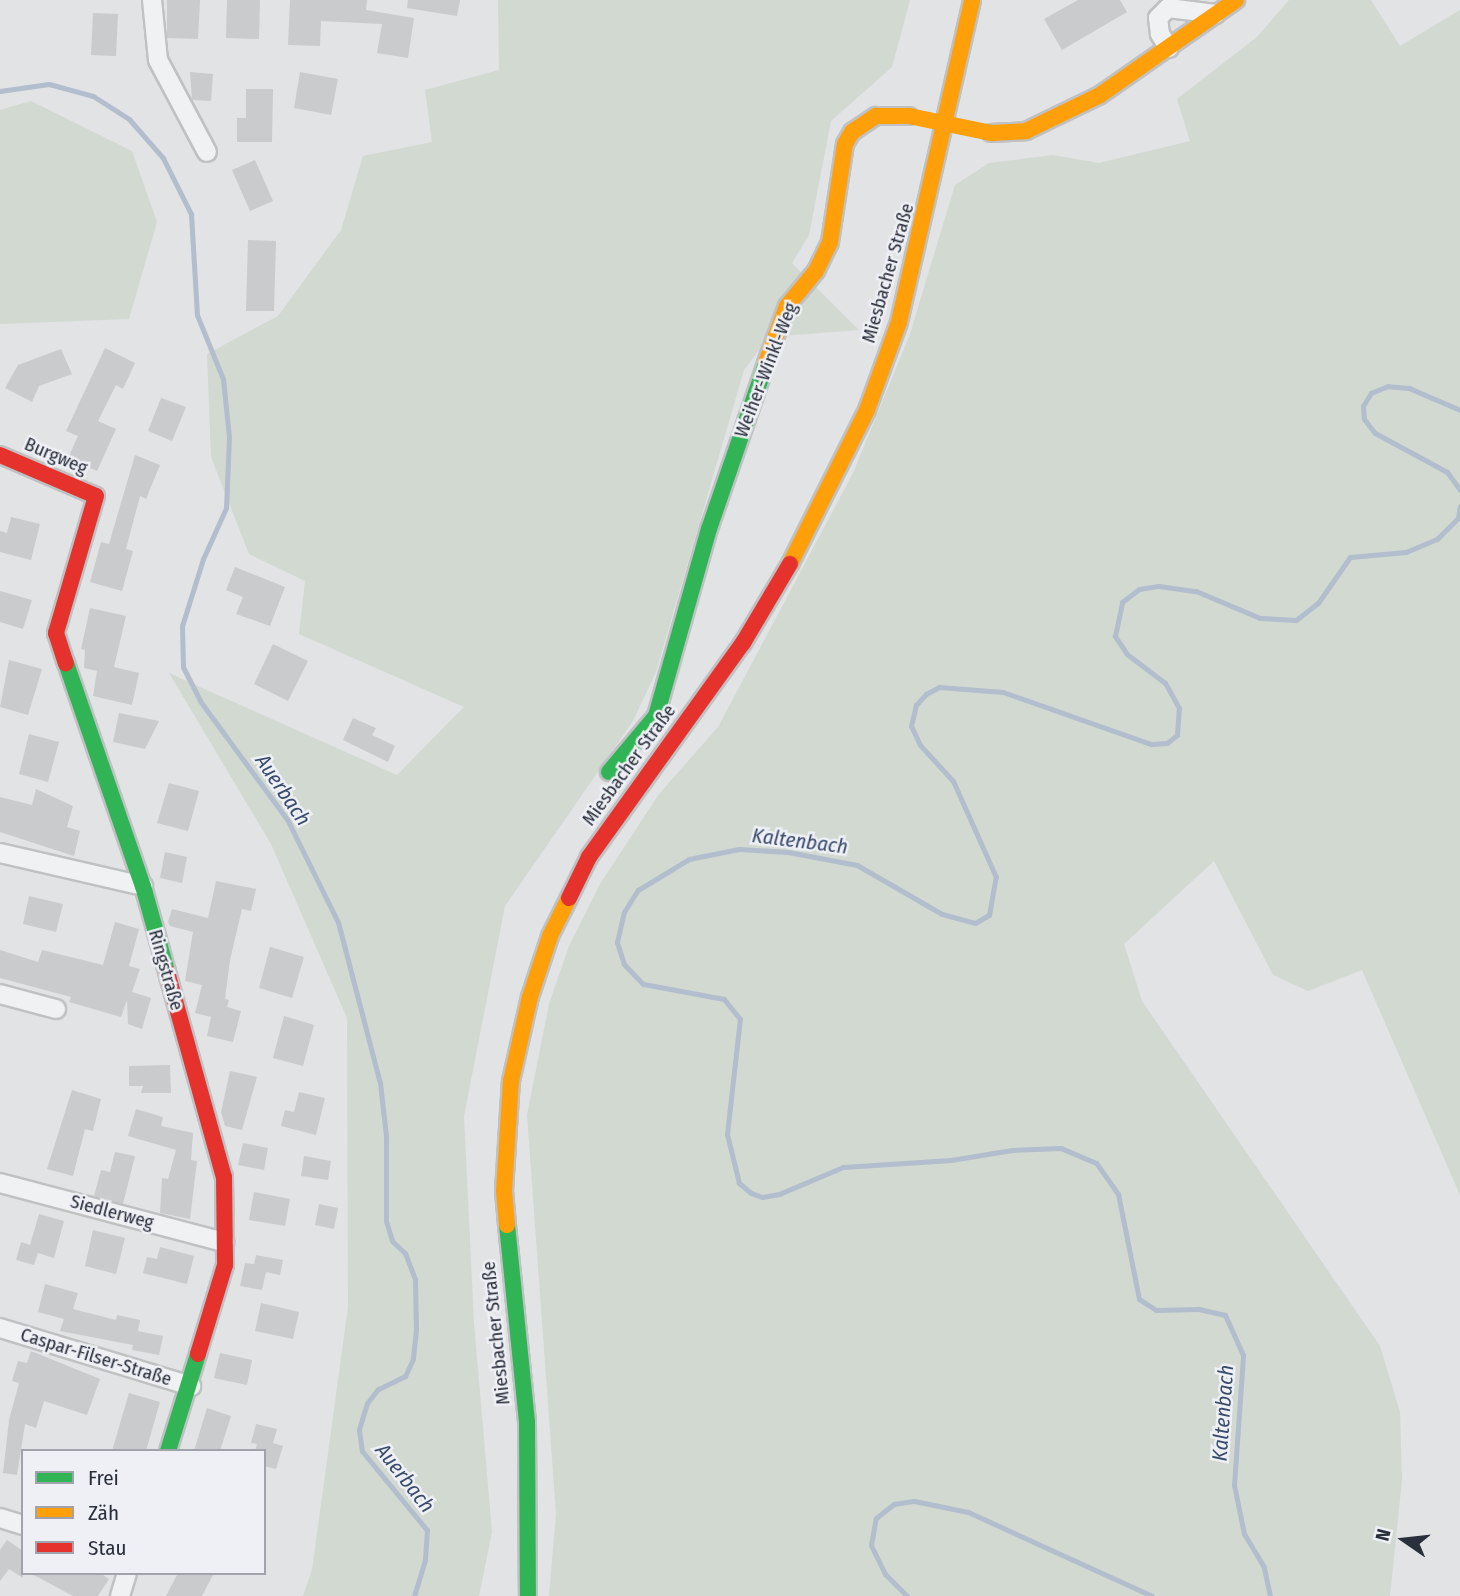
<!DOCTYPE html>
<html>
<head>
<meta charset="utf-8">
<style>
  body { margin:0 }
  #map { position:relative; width:1460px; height:1596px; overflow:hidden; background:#e1e3e5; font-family:"Fira Sans Condensed",sans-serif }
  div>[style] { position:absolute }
  .green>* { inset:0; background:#d1d9d1 }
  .stream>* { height:5px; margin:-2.5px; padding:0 2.5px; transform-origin:2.5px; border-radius:2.5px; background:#b2bdcd }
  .building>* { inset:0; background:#c9cbcd }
  .roads { filter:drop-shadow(2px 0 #bfc1c3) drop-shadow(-2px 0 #bfc1c3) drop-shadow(0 2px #bfc1c3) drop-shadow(0 -2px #bfc1c3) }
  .street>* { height:18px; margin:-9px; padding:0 9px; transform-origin:9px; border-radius:9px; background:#f0f1f2 }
  .fast>* { height:16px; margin:-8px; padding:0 8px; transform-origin:8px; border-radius:8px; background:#30b455 }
  .slow>* { height:16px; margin:-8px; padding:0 8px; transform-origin:8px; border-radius:8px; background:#ff9f0a }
  .jam>* { height:16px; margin:-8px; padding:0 8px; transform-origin:8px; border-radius:8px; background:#e5322d }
  .slow-bridge>* { height:16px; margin:-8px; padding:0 8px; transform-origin:8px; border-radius:8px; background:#ff9f0a }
  span { translate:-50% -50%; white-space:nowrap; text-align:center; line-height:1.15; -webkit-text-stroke:5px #eef0f5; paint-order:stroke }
  .street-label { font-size:19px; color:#2a2f3c }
  .water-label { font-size:21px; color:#394b6b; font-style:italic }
  .legend { position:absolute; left:21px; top:1449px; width:245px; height:126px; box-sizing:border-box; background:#eef0f5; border:2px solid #a0a3ab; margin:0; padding:9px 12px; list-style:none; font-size:21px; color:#2a2f3c }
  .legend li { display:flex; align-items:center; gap:14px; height:35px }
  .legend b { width:35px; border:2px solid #a0a3ab }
  .north { position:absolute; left:1369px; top:1505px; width:70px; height:70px; -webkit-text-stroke:5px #eef0f5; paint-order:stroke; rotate:284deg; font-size:19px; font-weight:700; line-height:28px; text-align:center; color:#2a2f3c }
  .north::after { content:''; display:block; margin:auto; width:24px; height:32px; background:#2a2f3c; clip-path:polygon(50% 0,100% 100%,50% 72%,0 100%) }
</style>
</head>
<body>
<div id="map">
  <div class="green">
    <div style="clip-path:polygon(498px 0,910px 0,892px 67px,831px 121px,809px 235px,792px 263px,859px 330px,769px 337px,744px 370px,656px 672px,633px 721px,505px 906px,464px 1116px,474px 1323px,492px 1532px,479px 1596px,303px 1596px,312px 1570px,348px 1307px,347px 1018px,271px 844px,169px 673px,397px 775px,464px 707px,299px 634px,305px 581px,249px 554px,211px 457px,207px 354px,278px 316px,341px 230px,363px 156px,432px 142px,425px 90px,499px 70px)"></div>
    <div style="clip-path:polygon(1289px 0,1371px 0,1400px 46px,1460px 10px,1460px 1195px,1362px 970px,1308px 991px,1273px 975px,1214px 861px,1124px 944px,1142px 1001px,1380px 1346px,1400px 1412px,1402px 1480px,1390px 1596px,549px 1596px,556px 1514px,527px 1115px,549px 1004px,569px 946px,600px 884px,659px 794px,718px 727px,853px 473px,910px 334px,955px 185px,989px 163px,1053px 155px,1099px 163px,1190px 141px,1177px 99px,1257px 37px)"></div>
    <div style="clip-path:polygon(31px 101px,132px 151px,157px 222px,129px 319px,0 324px,0 110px)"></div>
  </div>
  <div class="stream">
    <div style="left:0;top:91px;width:49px;rotate:-8.1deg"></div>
    <div style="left:49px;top:84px;width:46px;rotate:15.3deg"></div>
    <div style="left:93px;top:96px;width:43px;rotate:32.6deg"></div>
    <div style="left:129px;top:119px;width:52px;rotate:48.9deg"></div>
    <div style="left:163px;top:158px;width:63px;rotate:63.4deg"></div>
    <div style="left:191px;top:214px;width:101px;rotate:86.6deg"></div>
    <div style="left:197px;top:315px;width:69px;rotate:67.9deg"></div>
    <div style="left:223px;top:379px;width:58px;rotate:84.1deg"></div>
    <div style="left:229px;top:437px;width:71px;rotate:92.4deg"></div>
    <div style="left:226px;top:508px;width:56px;rotate:114.3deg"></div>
    <div style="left:203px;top:559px;width:70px;rotate:107.4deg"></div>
    <div style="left:182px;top:626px;width:41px;rotate:88.6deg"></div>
    <div style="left:183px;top:667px;width:38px;rotate:63deg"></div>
    <div style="left:200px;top:701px;width:149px;rotate:53.7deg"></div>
    <div style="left:288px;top:821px;width:113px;rotate:63.7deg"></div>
    <div style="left:338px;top:922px;width:166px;rotate:75.4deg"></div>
    <div style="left:380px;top:1083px;width:53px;rotate:83.5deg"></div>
    <div style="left:386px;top:1136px;width:85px;rotate:90deg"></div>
    <div style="left:386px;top:1221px;width:21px;rotate:73deg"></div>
    <div style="left:392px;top:1241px;width:18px;rotate:43deg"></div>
    <div style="left:405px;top:1253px;width:28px;rotate:69deg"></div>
    <div style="left:415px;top:1279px;width:50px;rotate:88.9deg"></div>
    <div style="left:416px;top:1329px;width:30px;rotate:96deg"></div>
    <div style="left:413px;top:1359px;width:19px;rotate:115deg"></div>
    <div style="left:405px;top:1376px;width:30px;rotate:154deg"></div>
    <div style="left:378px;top:1389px;width:18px;rotate:128deg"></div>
    <div style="left:367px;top:1403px;width:28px;rotate:107deg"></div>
    <div style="left:359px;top:1430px;width:21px;rotate:82deg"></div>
    <div style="left:362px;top:1451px;width:102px;rotate:50.6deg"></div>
    <div style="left:427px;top:1530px;width:30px;rotate:94deg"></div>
    <div style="left:425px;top:1560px;width:38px;rotate:107deg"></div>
    <div style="left:1460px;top:410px;width:56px;rotate:-156.7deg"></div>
    <div style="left:1409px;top:388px;width:21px;rotate:-175deg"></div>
    <div style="left:1388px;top:386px;width:18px;rotate:158deg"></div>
    <div style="left:1371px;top:393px;width:15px;rotate:122deg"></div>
    <div style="left:1363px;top:406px;width:13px;rotate:86deg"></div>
    <div style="left:1364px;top:419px;width:18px;rotate:52deg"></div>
    <div style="left:1375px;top:433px;width:82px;rotate:28.4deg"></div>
    <div style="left:1447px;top:472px;width:22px;rotate:54deg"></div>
    <div style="left:907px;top:1596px;width:31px;rotate:-135deg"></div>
    <div style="left:885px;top:1574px;width:32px;rotate:-116deg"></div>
    <div style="left:871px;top:1545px;width:27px;rotate:-80deg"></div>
    <div style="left:876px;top:1518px;width:23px;rotate:-38deg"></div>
    <div style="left:894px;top:1504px;width:20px;rotate:-9deg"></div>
    <div style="left:914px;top:1501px;width:55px;rotate:11.5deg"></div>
    <div style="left:968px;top:1512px;width:202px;rotate:24.5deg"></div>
    <div style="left:1270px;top:1596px;width:30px;rotate:-102deg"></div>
    <div style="left:1264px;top:1567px;width:39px;rotate:-121deg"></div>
    <div style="left:1244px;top:1534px;width:50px;rotate:-101.5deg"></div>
    <div style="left:1234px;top:1485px;width:130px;rotate:-86deg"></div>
    <div style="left:1243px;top:1355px;width:44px;rotate:-114.2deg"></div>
    <div style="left:1225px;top:1315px;width:28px;rotate:-167deg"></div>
    <div style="left:1198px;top:1309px;width:42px;rotate:178.6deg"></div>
    <div style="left:1156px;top:1310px;width:20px;rotate:-147deg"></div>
    <div style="left:1139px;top:1299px;width:107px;rotate:-101.3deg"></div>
    <div style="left:1118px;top:1194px;width:38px;rotate:-125deg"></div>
    <div style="left:1096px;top:1163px;width:38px;rotate:-157deg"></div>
    <div style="left:1061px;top:1148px;width:49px;rotate:177.7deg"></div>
    <div style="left:1012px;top:1150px;width:62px;rotate:170.7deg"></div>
    <div style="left:951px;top:1160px;width:108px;rotate:176.3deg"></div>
    <div style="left:843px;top:1167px;width:69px;rotate:157.1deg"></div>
    <div style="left:779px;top:1194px;width:17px;rotate:170deg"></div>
    <div style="left:762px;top:1197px;width:12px;rotate:-160deg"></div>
    <div style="left:751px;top:1193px;width:16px;rotate:-140deg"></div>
    <div style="left:739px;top:1183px;width:50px;rotate:-103.8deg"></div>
    <div style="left:727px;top:1134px;width:116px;rotate:-83.6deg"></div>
    <div style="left:740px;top:1019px;width:26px;rotate:-129deg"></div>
    <div style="left:724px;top:999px;width:82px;rotate:-169.5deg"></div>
    <div style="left:643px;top:984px;width:28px;rotate:-134deg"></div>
    <div style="left:624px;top:964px;width:23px;rotate:-108deg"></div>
    <div style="left:617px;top:942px;width:31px;rotate:-77deg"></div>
    <div style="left:624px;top:912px;width:26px;rotate:-58deg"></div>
    <div style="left:638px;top:890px;width:60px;rotate:-31.3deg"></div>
    <div style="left:689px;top:859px;width:51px;rotate:-11.3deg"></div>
    <div style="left:739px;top:849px;width:49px;rotate:3.5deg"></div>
    <div style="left:788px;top:852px;width:70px;rotate:10.7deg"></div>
    <div style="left:857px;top:865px;width:98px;rotate:30deg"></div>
    <div style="left:942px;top:914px;width:34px;rotate:15deg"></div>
    <div style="left:975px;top:923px;width:16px;rotate:-30deg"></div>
    <div style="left:989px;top:915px;width:39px;rotate:-80deg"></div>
    <div style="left:996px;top:877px;width:105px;rotate:-114.1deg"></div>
    <div style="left:953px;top:781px;width:49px;rotate:-132.5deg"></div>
    <div style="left:920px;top:745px;width:21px;rotate:-115deg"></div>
    <div style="left:911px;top:726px;width:22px;rotate:-77deg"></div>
    <div style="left:916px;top:705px;width:15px;rotate:-48deg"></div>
    <div style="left:926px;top:694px;width:15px;rotate:-28deg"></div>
    <div style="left:939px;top:687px;width:64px;rotate:4.5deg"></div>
    <div style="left:1003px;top:692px;width:157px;rotate:19.4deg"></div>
    <div style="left:1151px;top:744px;width:16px;rotate:-4deg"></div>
    <div style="left:1167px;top:743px;width:13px;rotate:-39deg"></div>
    <div style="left:1177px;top:735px;width:27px;rotate:-86deg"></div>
    <div style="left:1179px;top:708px;width:29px;rotate:-119deg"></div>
    <div style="left:1165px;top:683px;width:48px;rotate:-142.7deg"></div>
    <div style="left:1127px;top:654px;width:22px;rotate:-124deg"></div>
    <div style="left:1115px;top:636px;width:35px;rotate:-78deg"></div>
    <div style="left:1122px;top:602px;width:21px;rotate:-37deg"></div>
    <div style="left:1139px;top:589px;width:20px;rotate:-9deg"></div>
    <div style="left:1159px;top:586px;width:37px;rotate:8deg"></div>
    <div style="left:1196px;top:591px;width:69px;rotate:22.9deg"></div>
    <div style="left:1260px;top:618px;width:36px;rotate:3deg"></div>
    <div style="left:1296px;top:620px;width:28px;rotate:-38deg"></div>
    <div style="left:1318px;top:603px;width:56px;rotate:-55.2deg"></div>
    <div style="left:1350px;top:557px;width:56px;rotate:-5.1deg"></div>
    <div style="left:1406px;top:552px;width:34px;rotate:-23deg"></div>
    <div style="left:1437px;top:539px;width:30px;rotate:-45deg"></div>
    <div style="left:1458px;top:518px;width:12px;rotate:-81deg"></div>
  </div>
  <div class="building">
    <div style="clip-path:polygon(167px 0,200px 0,198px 39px,167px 38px)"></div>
    <div style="clip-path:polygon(227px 0,260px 0,259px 39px,226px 38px)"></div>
    <div style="clip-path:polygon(290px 0,367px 0,366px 10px,414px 18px,408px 58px,377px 53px,382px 24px,321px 21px,320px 46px,288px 45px)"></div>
    <div style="clip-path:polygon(408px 0,460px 0,457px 16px,407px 8px)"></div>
    <div style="clip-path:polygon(1078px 0,1120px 0,1127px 12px,1062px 50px,1044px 19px)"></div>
    <div style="clip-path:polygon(93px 13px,118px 14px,116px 56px,91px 55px)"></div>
    <div style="clip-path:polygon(190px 72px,213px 74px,211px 101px,192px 100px)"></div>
    <div style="clip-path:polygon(300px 72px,338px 79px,331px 115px,294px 108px)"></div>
    <div style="clip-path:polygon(246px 89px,273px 89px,272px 142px,237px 142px,237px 118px,246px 118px)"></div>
    <div style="clip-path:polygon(255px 160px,273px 201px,250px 211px,232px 170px)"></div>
    <div style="clip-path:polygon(248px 240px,276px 241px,274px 311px,246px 311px)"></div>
    <div style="clip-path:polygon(105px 348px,135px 363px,123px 389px,116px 385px,98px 421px,116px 429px,97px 471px,68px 458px,78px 436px,66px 431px)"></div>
    <div style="clip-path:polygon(61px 349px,72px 374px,39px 386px,32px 402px,5px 388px,18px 365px)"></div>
    <div style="clip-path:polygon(161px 398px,186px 407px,172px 441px,148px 431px)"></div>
    <div style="clip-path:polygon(135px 455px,160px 465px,146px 499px,140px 496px,126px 549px,133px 551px,122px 591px,90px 582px,101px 542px,109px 544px)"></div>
    <div style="clip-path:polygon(11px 517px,40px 524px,31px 560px,0 552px,0 531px,7px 533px)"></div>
    <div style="clip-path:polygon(235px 567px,285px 587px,270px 626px,236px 614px,243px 597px,226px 590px)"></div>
    <div style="clip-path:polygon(0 591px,32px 600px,23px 629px,0 622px)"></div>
    <div style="clip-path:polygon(90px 608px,126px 616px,114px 667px,139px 673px,132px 705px,93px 696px,97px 671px,84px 668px,85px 650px,81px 649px)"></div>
    <div style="clip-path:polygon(273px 644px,308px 661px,288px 701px,254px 684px)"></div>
    <div style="clip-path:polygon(9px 660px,42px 669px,28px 715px,0 707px)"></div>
    <div style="clip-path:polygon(119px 713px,159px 721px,145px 749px,113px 742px)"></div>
    <div style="clip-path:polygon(353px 718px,376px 728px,372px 735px,395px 746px,388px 762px,343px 740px)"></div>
    <div style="clip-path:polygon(29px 734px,59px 742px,48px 782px,19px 774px)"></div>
    <div style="clip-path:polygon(169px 783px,199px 791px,188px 831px,157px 823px)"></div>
    <div style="clip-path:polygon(36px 789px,73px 806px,67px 827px,80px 831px,74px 856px,0 832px,0 797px,32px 805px)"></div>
    <div style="clip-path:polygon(165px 852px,187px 857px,182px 883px,160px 878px)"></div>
    <div style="clip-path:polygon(216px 881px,256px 889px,251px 911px,242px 909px,230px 960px,225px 999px,229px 1000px,227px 1007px,241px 1011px,233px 1042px,207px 1036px,211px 1017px,195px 1013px,202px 985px,185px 981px,193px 932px,170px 926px,168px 922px,172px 909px,208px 918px)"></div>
    <div style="clip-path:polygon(29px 896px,63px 904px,56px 932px,23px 924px)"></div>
    <div style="clip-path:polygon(115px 922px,139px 929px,129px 966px,140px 969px,132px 992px,151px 998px,142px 1029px,128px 1024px,127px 1000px,121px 1017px,69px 1002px,71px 997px,0 978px,0 950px,38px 962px,42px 950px,103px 965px)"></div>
    <div style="clip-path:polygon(270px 947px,304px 957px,292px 998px,259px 988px)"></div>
    <div style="clip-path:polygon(284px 1016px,314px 1025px,303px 1066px,273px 1058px)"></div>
    <div style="clip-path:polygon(170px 1065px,171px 1093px,141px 1093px,143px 1086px,129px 1086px,129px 1066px)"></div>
    <div style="clip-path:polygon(230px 1071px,257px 1077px,242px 1130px,225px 1126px,221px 1112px)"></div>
    <div style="clip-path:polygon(72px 1090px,101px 1099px,93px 1131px,85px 1129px,73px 1176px,47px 1169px)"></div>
    <div style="clip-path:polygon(299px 1092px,325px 1098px,316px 1135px,281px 1126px,285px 1110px,294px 1112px)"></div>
    <div style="clip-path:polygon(136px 1109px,163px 1117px,161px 1126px,193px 1133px,191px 1160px,197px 1161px,190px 1219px,160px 1213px,162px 1178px,168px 1179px,176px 1150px,128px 1136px)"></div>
    <div style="clip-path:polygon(243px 1143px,268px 1148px,264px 1170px,238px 1165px)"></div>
    <div style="clip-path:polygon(115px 1152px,135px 1156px,123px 1204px,94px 1196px,101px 1170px,110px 1172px)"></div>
    <div style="clip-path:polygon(304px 1156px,331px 1161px,328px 1180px,301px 1176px)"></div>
    <div style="clip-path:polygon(254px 1192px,290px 1199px,285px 1226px,249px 1220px)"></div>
    <div style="clip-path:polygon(319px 1204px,338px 1208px,334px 1229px,315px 1225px)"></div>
    <div style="clip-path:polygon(39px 1214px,64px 1221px,54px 1258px,38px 1253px,34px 1265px,16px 1260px,21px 1242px,30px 1245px)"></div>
    <div style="clip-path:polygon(93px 1230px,125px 1238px,116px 1274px,85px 1266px)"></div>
    <div style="clip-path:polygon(160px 1247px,194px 1256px,187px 1284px,143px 1273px,147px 1257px,157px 1259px)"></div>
    <div style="clip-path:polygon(256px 1255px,283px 1260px,280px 1275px,266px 1272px,262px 1290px,240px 1286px,245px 1263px,254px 1264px)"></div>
    <div style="clip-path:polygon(45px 1284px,78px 1293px,73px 1309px,116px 1320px,117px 1315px,140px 1320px,138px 1331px,163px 1336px,159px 1355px,132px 1350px,133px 1345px,60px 1331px,64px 1319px,38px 1312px)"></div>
    <div style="clip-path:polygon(261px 1303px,299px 1312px,293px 1339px,255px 1331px)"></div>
    <div style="clip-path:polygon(31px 1351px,100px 1379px,87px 1415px,44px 1401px,36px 1428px,25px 1424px,17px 1475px,3px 1473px,9px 1420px,19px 1383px,12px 1381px,18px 1361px,27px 1363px)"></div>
    <div style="clip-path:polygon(220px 1353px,252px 1360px,247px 1385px,214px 1378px)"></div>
    <div style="clip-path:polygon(129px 1393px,160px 1402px,146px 1451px,112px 1451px)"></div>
    <div style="clip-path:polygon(207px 1408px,231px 1416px,220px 1451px,194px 1451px)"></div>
    <div style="clip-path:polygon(256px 1424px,277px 1429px,273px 1443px,283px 1446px,276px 1469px,264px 1466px,264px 1451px,255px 1451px,257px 1444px,251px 1443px)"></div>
    <div style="clip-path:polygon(7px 1540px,23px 1551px,23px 1578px,9px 1569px,0 1581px,0 1550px)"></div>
    <div style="clip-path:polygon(30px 1573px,100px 1573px,109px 1579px,98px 1596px,73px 1596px)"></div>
    <div style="clip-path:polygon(178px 1573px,214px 1573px,202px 1596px,166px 1596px)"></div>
  </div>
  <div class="roads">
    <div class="street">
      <div style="left:152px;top:0;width:60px;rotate:84.3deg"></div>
      <div style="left:158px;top:60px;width:104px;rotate:62deg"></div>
      <div style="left:1169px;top:48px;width:17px;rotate:-123deg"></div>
      <div style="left:1160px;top:34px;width:16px;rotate:-97deg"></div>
      <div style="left:1158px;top:18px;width:14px;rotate:-45deg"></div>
      <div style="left:1168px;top:8px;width:48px;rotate:7.1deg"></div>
      <div style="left:0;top:853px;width:147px;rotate:13deg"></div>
      <div style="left:0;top:994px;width:58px;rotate:15deg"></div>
      <div style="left:0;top:1183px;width:232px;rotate:14.8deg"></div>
      <div style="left:0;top:1328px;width:200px;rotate:16.9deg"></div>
      <div style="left:0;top:1518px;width:24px;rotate:17deg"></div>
      <div style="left:120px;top:1596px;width:24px;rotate:-73deg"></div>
    </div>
    <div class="fast">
      <div style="left:66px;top:663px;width:236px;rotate:71deg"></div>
      <div style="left:143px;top:886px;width:89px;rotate:74.4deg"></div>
      <div style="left:609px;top:772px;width:73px;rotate:-50deg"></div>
      <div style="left:656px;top:716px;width:194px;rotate:-74.2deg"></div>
      <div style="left:709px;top:529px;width:176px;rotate:-71deg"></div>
      <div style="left:507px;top:1225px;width:198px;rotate:84.2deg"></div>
      <div style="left:527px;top:1422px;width:174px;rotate:89.7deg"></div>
      <div style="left:168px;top:1451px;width:102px;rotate:-72.8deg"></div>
    </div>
    <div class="slow">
      <div style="left:991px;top:133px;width:35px;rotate:-3deg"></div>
      <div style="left:1026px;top:131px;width:82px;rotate:-25.9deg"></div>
      <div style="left:1100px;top:95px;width:166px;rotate:-34.9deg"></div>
      <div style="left:766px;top:363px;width:61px;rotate:-69.8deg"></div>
      <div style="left:787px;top:306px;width:45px;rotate:-50.4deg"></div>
      <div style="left:816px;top:271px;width:32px;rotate:-64deg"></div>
      <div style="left:830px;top:242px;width:99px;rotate:-81.3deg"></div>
      <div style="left:845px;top:144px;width:14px;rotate:-60deg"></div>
      <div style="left:852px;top:132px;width:29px;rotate:-34deg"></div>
      <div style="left:876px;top:116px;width:33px"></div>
      <div style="left:790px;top:564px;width:172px;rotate:-63.4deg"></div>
      <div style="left:867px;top:410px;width:94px;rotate:-70deg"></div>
      <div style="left:899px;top:322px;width:330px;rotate:-77.2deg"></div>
      <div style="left:507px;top:1225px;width:34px;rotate:-95deg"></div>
      <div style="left:504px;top:1191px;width:110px;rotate:-86.4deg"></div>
      <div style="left:511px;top:1081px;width:86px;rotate:-77.3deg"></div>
      <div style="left:530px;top:997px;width:64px;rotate:-71.8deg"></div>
      <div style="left:550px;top:936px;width:42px;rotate:-63.4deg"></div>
    </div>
    <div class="jam">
      <div style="left:0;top:455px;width:104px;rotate:23.1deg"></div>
      <div style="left:96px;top:496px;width:143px;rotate:106.3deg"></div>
      <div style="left:56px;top:633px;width:32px;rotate:72deg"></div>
      <div style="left:569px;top:898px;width:46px;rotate:-64deg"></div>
      <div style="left:589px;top:857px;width:264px;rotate:-54.3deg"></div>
      <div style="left:743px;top:643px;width:92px;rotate:-59.3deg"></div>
      <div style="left:167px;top:972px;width:213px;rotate:74.5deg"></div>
      <div style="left:224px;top:1177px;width:88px;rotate:89.3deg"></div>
      <div style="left:225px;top:1265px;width:93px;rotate:106.9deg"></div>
    </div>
  </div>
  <div class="slow-bridge">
    <div style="left:909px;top:116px;width:84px;rotate:11.7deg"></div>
  </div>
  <div class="street-label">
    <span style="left:888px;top:273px;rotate:-74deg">Miesbacher Straße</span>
    <span style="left:766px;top:370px;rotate:-69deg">Weiher-Winkl-Weg</span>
    <span style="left:56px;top:456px;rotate:23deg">Burgweg</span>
    <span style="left:629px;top:765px;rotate:-54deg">Miesbacher Straße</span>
    <span style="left:166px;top:970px;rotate:74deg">Ringstraße</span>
    <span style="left:112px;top:1212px;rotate:15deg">Siedlerweg</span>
    <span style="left:496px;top:1333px;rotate:-96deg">Miesbacher Straße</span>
    <span style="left:96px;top:1357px;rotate:17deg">Caspar-Filser-Straße</span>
  </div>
  <div class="water-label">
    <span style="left:283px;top:790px;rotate:56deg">Auerbach</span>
    <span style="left:800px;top:841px;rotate:7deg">Kaltenbach</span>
    <span style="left:1223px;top:1413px;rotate:-86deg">Kaltenbach</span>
    <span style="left:405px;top:1478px;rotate:52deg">Auerbach</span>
  </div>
  <ul class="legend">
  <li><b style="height:9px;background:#30b455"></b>Frei</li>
  <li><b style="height:9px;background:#ff9f0a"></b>Zäh</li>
  <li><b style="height:9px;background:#e5322d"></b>Stau</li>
  </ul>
  <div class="north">N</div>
</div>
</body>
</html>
